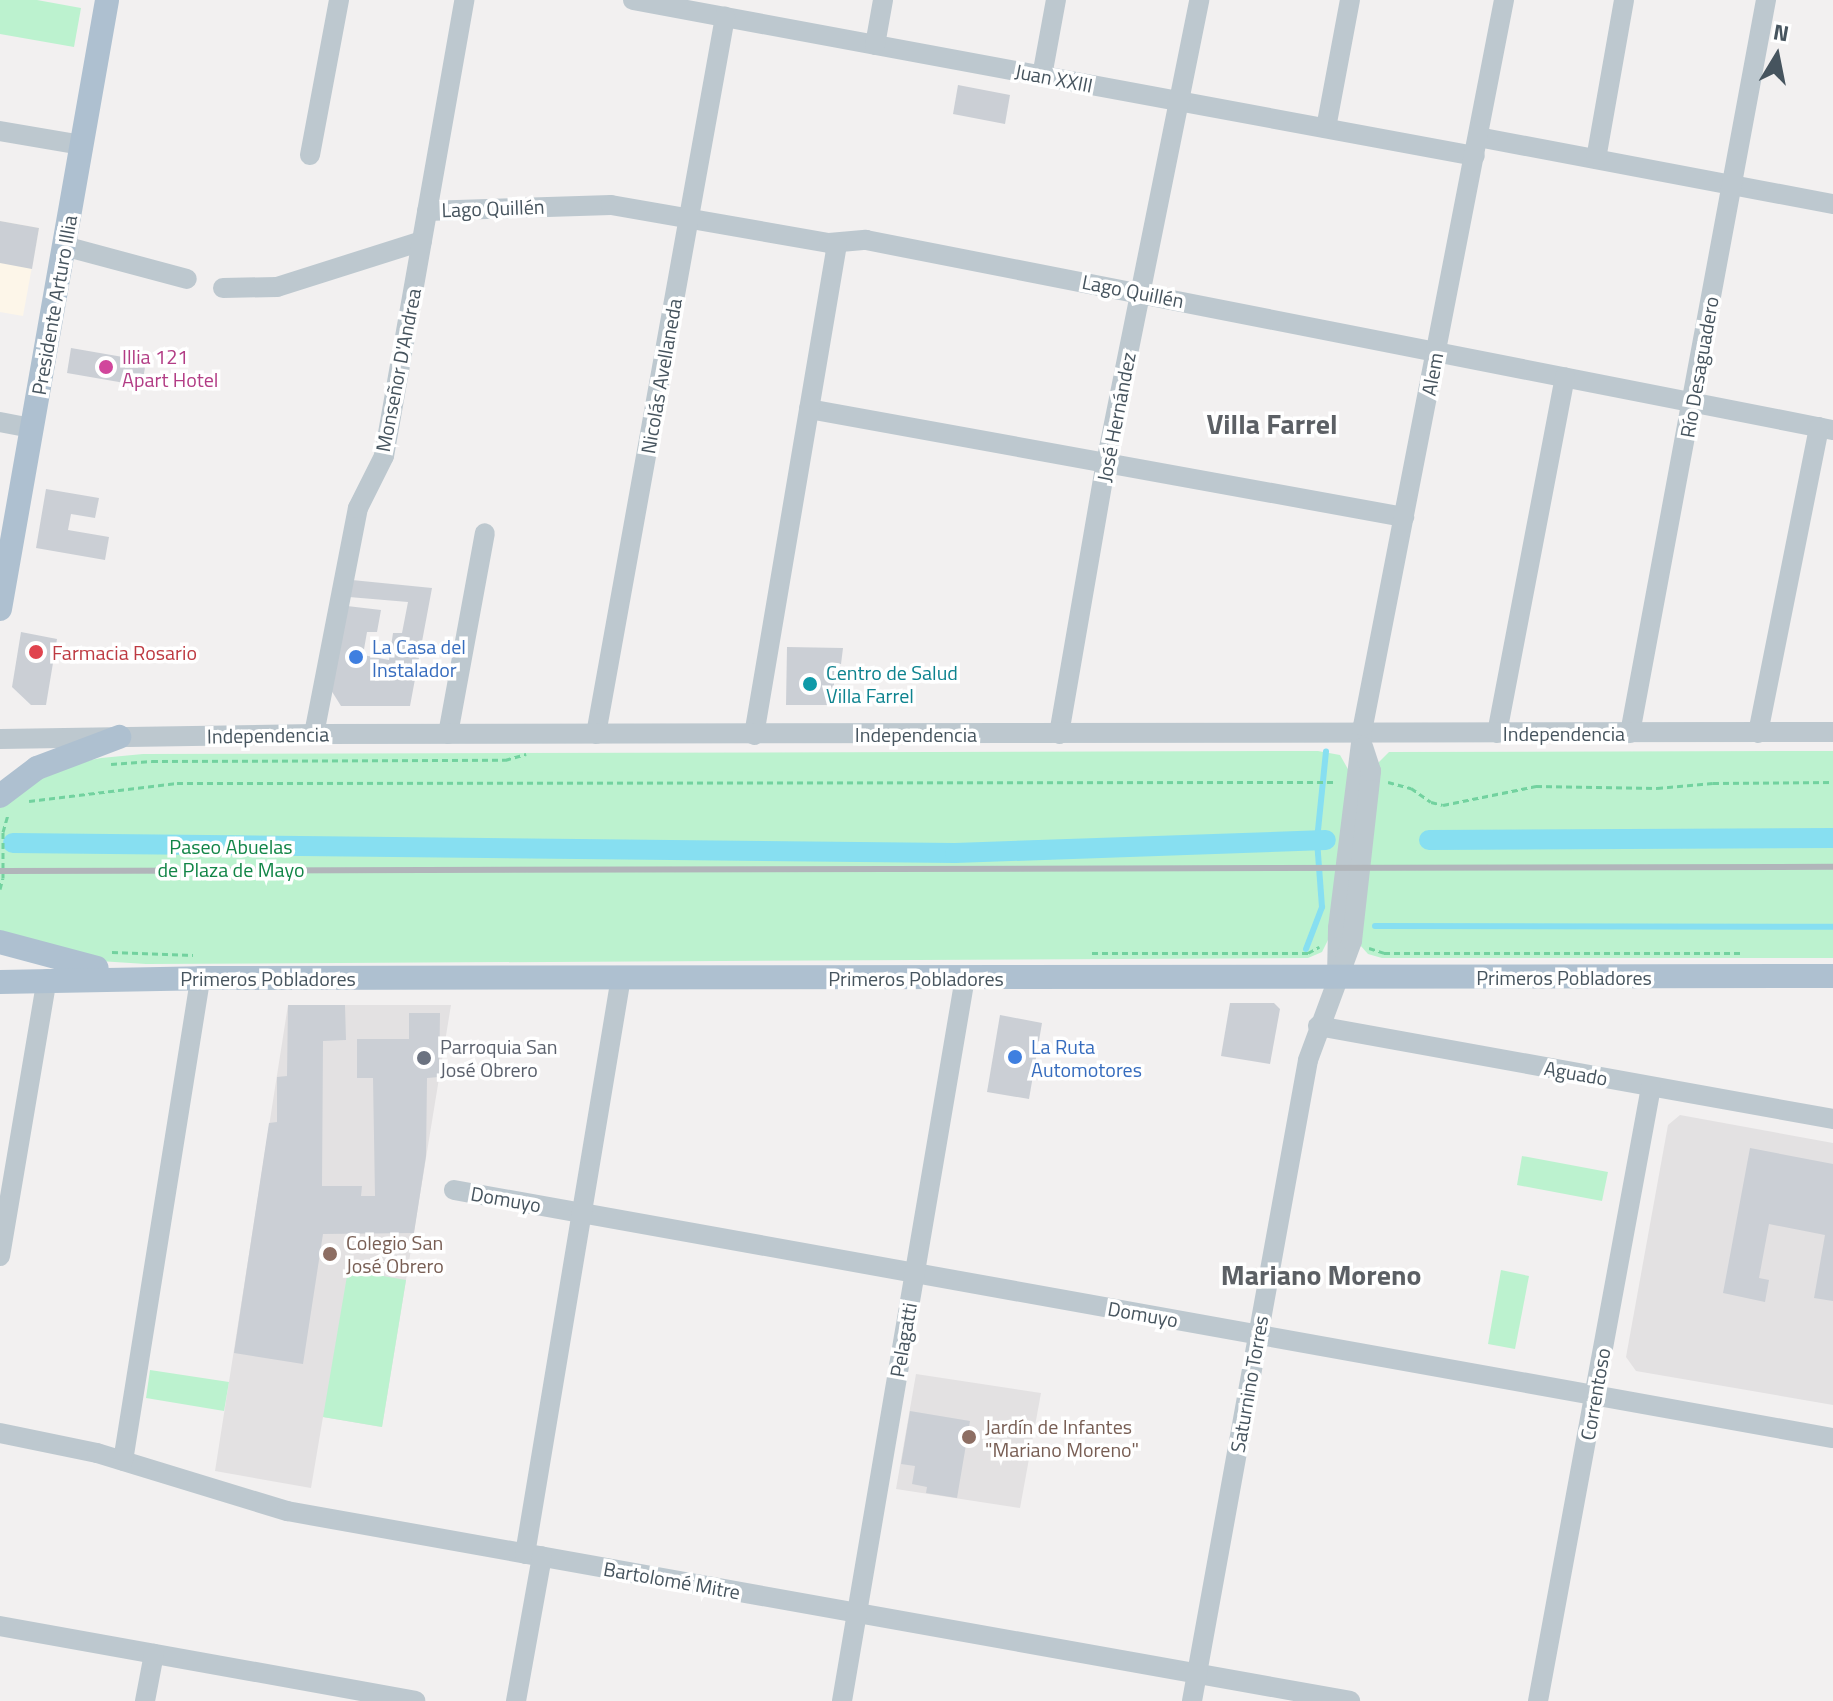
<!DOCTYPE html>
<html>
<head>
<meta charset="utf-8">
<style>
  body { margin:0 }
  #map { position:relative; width:1833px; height:1701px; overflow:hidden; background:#f2f0f0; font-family:"Titillium Web",sans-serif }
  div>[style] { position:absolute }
  .commercial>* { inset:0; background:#fdf6e9 }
  .education>* { inset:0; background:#e3e1e2 }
  .green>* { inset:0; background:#bcf2cf }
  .stream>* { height:6px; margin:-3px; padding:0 3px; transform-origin:3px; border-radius:3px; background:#87dff1 }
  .canal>* { height:20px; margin:-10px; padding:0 10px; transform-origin:10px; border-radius:10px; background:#87dff1 }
  .building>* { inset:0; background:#cbcfd5 }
  .path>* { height:3px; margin-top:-1.5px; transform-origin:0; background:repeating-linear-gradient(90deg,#72d29f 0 6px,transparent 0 10px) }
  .minor>* { height:20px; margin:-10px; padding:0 10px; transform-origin:10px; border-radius:10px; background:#bdc8cf }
  .major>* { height:24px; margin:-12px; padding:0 12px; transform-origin:12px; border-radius:12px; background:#aec0d0 }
  .rail>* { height:6px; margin:-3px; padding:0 3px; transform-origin:3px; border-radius:3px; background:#b1b5ba }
  .dots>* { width:22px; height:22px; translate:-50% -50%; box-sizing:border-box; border:4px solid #fff; border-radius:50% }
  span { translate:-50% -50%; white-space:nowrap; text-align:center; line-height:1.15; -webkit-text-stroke:7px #fff; paint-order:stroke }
  .street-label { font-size:20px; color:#46545e }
  .hotel-label { font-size:20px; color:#b23c85 }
  .left { translate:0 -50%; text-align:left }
  .shop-label { font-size:20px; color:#366cbe }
  .health-label { font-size:20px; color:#be3a42 }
  .culture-label { font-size:20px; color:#0d838f }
  .park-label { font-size:20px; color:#128547 }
  .worship-label { font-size:20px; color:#5b616d }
  .education-label { font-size:20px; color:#785e54 }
  .district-label { font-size:28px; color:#5c6065; font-weight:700 }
  .north { position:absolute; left:1737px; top:16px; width:80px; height:80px; -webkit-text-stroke:6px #fff; paint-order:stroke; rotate:10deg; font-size:22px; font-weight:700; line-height:32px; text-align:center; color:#46545e }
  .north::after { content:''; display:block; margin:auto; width:28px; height:36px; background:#46545e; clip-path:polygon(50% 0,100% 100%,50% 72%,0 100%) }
</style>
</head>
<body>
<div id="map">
  <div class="commercial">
    <div style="clip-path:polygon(0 221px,39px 228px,23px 316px,0 312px)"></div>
  </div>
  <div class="education">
    <div style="clip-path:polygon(288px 1005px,451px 1005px,382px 1427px,323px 1417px,311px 1488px,215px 1471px)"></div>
    <div style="clip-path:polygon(1680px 1115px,1833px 1143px,1833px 1405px,1636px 1371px,1626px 1357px,1668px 1125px)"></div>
    <div style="clip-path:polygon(916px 1374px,1041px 1393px,1020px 1508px,896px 1489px)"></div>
  </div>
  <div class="green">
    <div style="clip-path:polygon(0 0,37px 0,81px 8px,74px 47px,0 34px)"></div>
    <div style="clip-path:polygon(1318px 751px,1340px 755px,1349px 771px,1328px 940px,1322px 952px,1308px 958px,146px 964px,99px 961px,0 934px,0 803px,13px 791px,81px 762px,101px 758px,143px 754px)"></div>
    <div style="clip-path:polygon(1833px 751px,1833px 958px,1382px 958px,1368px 954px,1360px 945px,1378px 763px,1389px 752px)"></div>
    <div style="clip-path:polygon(1522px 1156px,1608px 1172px,1602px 1201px,1517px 1185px)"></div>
    <div style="clip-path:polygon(348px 1270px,406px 1280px,382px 1427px,323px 1417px)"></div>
    <div style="clip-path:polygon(1501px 1270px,1529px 1276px,1515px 1349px,1488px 1344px)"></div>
    <div style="clip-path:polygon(150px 1370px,229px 1382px,224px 1411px,146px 1398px)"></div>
  </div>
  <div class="stream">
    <div style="left:1375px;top:926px;width:458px;rotate:0.1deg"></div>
    <div style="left:1306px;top:949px;width:45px;rotate:-69.1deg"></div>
    <div style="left:1322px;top:907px;width:67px;rotate:-94.3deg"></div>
    <div style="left:1317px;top:840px;width:89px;rotate:-84.2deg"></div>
  </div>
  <div class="canal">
    <div style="left:1429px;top:840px;width:404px;rotate:-0.3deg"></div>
    <div style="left:13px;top:843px;width:942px;rotate:0.61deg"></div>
    <div style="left:955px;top:853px;width:371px;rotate:-2deg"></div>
  </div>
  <div class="building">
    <div style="clip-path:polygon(958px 85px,1010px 95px,1005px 124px,953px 114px)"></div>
    <div style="clip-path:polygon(0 221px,39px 228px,32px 269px,0 263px)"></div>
    <div style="clip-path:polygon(71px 348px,146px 361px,142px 386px,67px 373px)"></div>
    <div style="clip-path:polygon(46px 489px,99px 498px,95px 518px,71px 514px,68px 530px,109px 537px,105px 560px,36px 548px)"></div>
    <div style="clip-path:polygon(352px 580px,432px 588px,410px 706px,341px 706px,331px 690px,347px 606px,381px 610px,377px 632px,367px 632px,363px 655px,389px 660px,393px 633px,402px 633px,408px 602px,349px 597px)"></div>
    <div style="clip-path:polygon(21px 632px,57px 639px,46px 705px,31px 705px,12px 687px)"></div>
    <div style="clip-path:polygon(787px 647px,843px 648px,841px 664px,834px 664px,834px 705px,786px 705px)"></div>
    <div style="clip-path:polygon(1230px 1003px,1274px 1003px,1280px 1009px,1270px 1064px,1221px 1056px)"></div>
    <div style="clip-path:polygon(288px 1005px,345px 1005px,346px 1040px,323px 1041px,322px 1186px,362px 1186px,361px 1196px,375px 1196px,373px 1078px,357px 1078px,357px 1039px,409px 1039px,409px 1013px,440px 1013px,439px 1077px,427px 1078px,426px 1156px,414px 1233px,323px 1234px,303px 1364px,234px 1353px,269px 1123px,277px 1122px,277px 1077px,287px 1076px)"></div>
    <div style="clip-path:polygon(1000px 1015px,1042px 1023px,1029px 1099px,987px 1092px)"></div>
    <div style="clip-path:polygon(1750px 1148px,1833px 1164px,1833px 1301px,1814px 1298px,1825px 1235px,1769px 1224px,1759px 1278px,1769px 1280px,1765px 1302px,1723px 1293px)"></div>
    <div style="clip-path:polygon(910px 1411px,970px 1421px,957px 1498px,926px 1493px,927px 1487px,912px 1484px,915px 1466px,901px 1464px)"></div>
  </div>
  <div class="path">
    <div style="left:111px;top:764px;width:41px;rotate:-4.2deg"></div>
    <div style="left:152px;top:761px;width:353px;rotate:-0.2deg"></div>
    <div style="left:505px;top:760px;width:22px;rotate:-16deg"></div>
    <div style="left:1388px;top:782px;width:24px;rotate:15deg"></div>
    <div style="left:1411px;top:788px;width:24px;rotate:35deg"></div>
    <div style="left:1431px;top:802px;width:12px;rotate:14deg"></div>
    <div style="left:1443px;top:805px;width:95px;rotate:-11.5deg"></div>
    <div style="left:1536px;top:786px;width:121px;rotate:0.9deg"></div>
    <div style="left:1657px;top:788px;width:56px;rotate:-5.1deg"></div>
    <div style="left:1713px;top:783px;width:120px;rotate:-0.5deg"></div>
    <div style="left:29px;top:801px;width:149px;rotate:-6.9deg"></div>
    <div style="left:177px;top:783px;width:1159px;rotate:-0.05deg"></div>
    <div style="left:0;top:889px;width:11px;rotate:-75deg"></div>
    <div style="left:3px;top:878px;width:46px;rotate:-90deg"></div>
    <div style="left:3px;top:832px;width:18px;rotate:-74deg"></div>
    <div style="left:1369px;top:948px;width:16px;rotate:18deg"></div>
    <div style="left:1384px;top:953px;width:356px"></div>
    <div style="left:112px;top:952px;width:81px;rotate:2.1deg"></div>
    <div style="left:1092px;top:953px;width:216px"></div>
    <div style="left:1308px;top:953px;width:13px;rotate:-29deg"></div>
  </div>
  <div class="minor">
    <div style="left:633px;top:0;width:856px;rotate:10.5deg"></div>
    <div style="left:875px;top:45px;width:46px;rotate:-79.9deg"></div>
    <div style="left:1042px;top:76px;width:77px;rotate:-79.6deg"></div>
    <div style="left:1326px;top:128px;width:130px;rotate:-79.4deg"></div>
    <div style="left:0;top:131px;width:82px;rotate:9.8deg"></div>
    <div style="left:1478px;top:137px;width:361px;rotate:10.7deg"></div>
    <div style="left:310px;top:155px;width:158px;rotate:-79.4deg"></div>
    <div style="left:1596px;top:159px;width:161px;rotate:-80deg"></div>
    <div style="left:427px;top:211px;width:184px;rotate:-1.9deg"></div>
    <div style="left:611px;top:205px;width:221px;rotate:9.9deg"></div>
    <div style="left:829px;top:243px;width:37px;rotate:-5deg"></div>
    <div style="left:866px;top:240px;width:985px;rotate:11.12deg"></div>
    <div style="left:64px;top:246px;width:127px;rotate:15deg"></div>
    <div style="left:223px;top:288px;width:54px;rotate:-1.1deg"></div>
    <div style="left:277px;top:287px;width:152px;rotate:-17.6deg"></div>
    <div style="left:809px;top:409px;width:605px;rotate:10.29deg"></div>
    <div style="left:0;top:422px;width:33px;rotate:11deg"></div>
    <div style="left:1497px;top:733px;width:362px;rotate:-79.2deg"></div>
    <div style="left:1630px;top:733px;width:746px;rotate:-79.49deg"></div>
    <div style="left:1758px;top:733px;width:312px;rotate:-78.7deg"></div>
    <div style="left:314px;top:734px;width:230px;rotate:-79deg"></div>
    <div style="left:358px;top:508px;width:58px;rotate:-63.4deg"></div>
    <div style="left:384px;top:456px;width:463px;rotate:-80deg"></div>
    <div style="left:448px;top:734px;width:204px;rotate:-79.6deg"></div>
    <div style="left:596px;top:734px;width:729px;rotate:-79.8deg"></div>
    <div style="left:1059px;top:734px;width:275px;rotate:-80.2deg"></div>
    <div style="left:1106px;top:463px;width:472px;rotate:-78.6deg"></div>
    <div style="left:754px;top:735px;width:498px;rotate:-80.4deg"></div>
    <div style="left:0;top:739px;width:314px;rotate:-0.9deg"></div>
    <div style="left:314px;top:734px;width:1519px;rotate:-0.08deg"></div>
    <div style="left:1337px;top:977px;width:49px;rotate:-88.8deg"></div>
    <div style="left:1338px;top:928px;width:204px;rotate:-82.9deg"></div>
    <div style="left:1363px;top:726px;width:740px;rotate:-79.01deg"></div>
    <div style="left:1318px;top:1026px;width:523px;rotate:10.24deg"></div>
    <div style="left:454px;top:1190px;width:1401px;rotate:10.2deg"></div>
    <div style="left:0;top:1256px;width:281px;rotate:-80.4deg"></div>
    <div style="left:0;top:1433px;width:99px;rotate:11.7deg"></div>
    <div style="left:97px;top:1453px;width:199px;rotate:17deg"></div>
    <div style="left:287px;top:1511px;width:1080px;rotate:10.13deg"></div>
    <div style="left:123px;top:1461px;width:489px;rotate:-80.9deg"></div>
    <div style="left:525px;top:1554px;width:585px;rotate:-80.55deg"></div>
    <div style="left:0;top:1626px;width:422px;rotate:10.2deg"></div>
    <div style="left:145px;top:1701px;width:48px;rotate:-79.2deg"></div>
    <div style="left:516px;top:1701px;width:147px;rotate:-79.8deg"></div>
    <div style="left:842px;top:1701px;width:733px;rotate:-80.35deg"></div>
    <div style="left:1192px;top:1701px;width:651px;rotate:-79.74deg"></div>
    <div style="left:1308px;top:1060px;width:127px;rotate:-69.7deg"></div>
    <div style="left:1352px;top:941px;width:171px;rotate:-83.6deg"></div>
    <div style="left:1371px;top:771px;width:25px;rotate:-108deg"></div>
    <div style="left:1538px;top:1701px;width:624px;rotate:-79.57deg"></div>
  </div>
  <div class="major">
    <div style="left:0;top:609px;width:618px;rotate:-80.03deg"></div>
    <div style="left:0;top:796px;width:46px;rotate:-37.1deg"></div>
    <div style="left:37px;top:768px;width:88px;rotate:-20.7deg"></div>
    <div style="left:0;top:942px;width:100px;rotate:15deg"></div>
    <div style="left:0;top:982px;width:200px;rotate:-1.1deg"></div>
    <div style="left:200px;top:978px;width:1633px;rotate:-0.07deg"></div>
  </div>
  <div class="rail">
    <div style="left:0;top:871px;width:1833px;rotate:-0.13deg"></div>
  </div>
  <div class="dots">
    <div style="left:106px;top:367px;background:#d1479c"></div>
    <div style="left:36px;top:652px;background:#e0444e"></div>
    <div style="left:356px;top:657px;background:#3f7fe0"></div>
    <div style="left:810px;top:684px;background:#0f9aa8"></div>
    <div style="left:1015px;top:1057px;background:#3f7fe0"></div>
    <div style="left:424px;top:1058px;background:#6b7280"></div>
    <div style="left:330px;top:1254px;background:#8d6e63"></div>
    <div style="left:969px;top:1437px;background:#8d6e63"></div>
  </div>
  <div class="street-label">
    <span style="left:1054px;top:78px;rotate:11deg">Juan XXIII</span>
    <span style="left:493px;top:208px;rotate:-2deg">Lago Quillén</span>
    <span style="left:1133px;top:291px;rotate:11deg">Lago Quillén</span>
    <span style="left:54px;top:305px;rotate:-80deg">Presidente Arturo Illia</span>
    <span style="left:1699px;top:367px;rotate:-80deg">Río Desaguadero</span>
    <span style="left:398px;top:370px;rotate:-79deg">Monseñor D'Andrea</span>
    <span style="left:1432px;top:374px;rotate:-79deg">Alem</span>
    <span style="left:661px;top:376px;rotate:-80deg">Nicolás Avellaneda</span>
    <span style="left:1116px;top:417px;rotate:-79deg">José Hernández</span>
    <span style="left:1564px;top:733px">Independencia</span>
    <span style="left:916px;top:734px">Independencia</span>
    <span style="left:268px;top:735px;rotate:-1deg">Independencia</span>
    <span style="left:1564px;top:977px">Primeros Pobladores</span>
    <span style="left:268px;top:978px">Primeros Pobladores</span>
    <span style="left:916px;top:978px">Primeros Pobladores</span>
    <span style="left:1576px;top:1073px;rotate:10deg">Aguado</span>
    <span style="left:506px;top:1199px;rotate:10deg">Domuyo</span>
    <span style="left:1143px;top:1314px;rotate:10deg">Domuyo</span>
    <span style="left:903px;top:1340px;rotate:-80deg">Pelagatti</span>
    <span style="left:1249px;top:1384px;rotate:-80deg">Saturnino Torres</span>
    <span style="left:1595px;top:1394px;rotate:-80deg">Correntoso</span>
    <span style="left:672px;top:1580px;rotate:10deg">Bartolomé Mitre</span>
  </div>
  <div class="hotel-label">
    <span class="left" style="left:122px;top:368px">Illia 121<br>Apart Hotel</span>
  </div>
  <div class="shop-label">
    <span class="left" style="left:372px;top:658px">La Casa del<br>Instalador</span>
    <span class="left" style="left:1031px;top:1058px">La Ruta<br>Automotores</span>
  </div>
  <div class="health-label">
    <span class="left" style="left:52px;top:652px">Farmacia Rosario</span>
  </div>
  <div class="culture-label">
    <span class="left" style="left:826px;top:684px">Centro de Salud<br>Villa Farrel</span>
  </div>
  <div class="park-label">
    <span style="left:231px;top:858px">Paseo Abuelas<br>de Plaza de Mayo</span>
  </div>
  <div class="worship-label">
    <span class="left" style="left:440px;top:1058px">Parroquia San<br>José Obrero</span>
  </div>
  <div class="education-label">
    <span class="left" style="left:346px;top:1254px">Colegio San<br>José Obrero</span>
    <span class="left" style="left:985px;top:1438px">Jardín de Infantes<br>"Mariano Moreno"</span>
  </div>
  <div class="district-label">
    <span style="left:1272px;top:424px">Villa Farrel</span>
    <span style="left:1321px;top:1275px">Mariano Moreno</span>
  </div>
  <div class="north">N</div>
</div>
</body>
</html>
